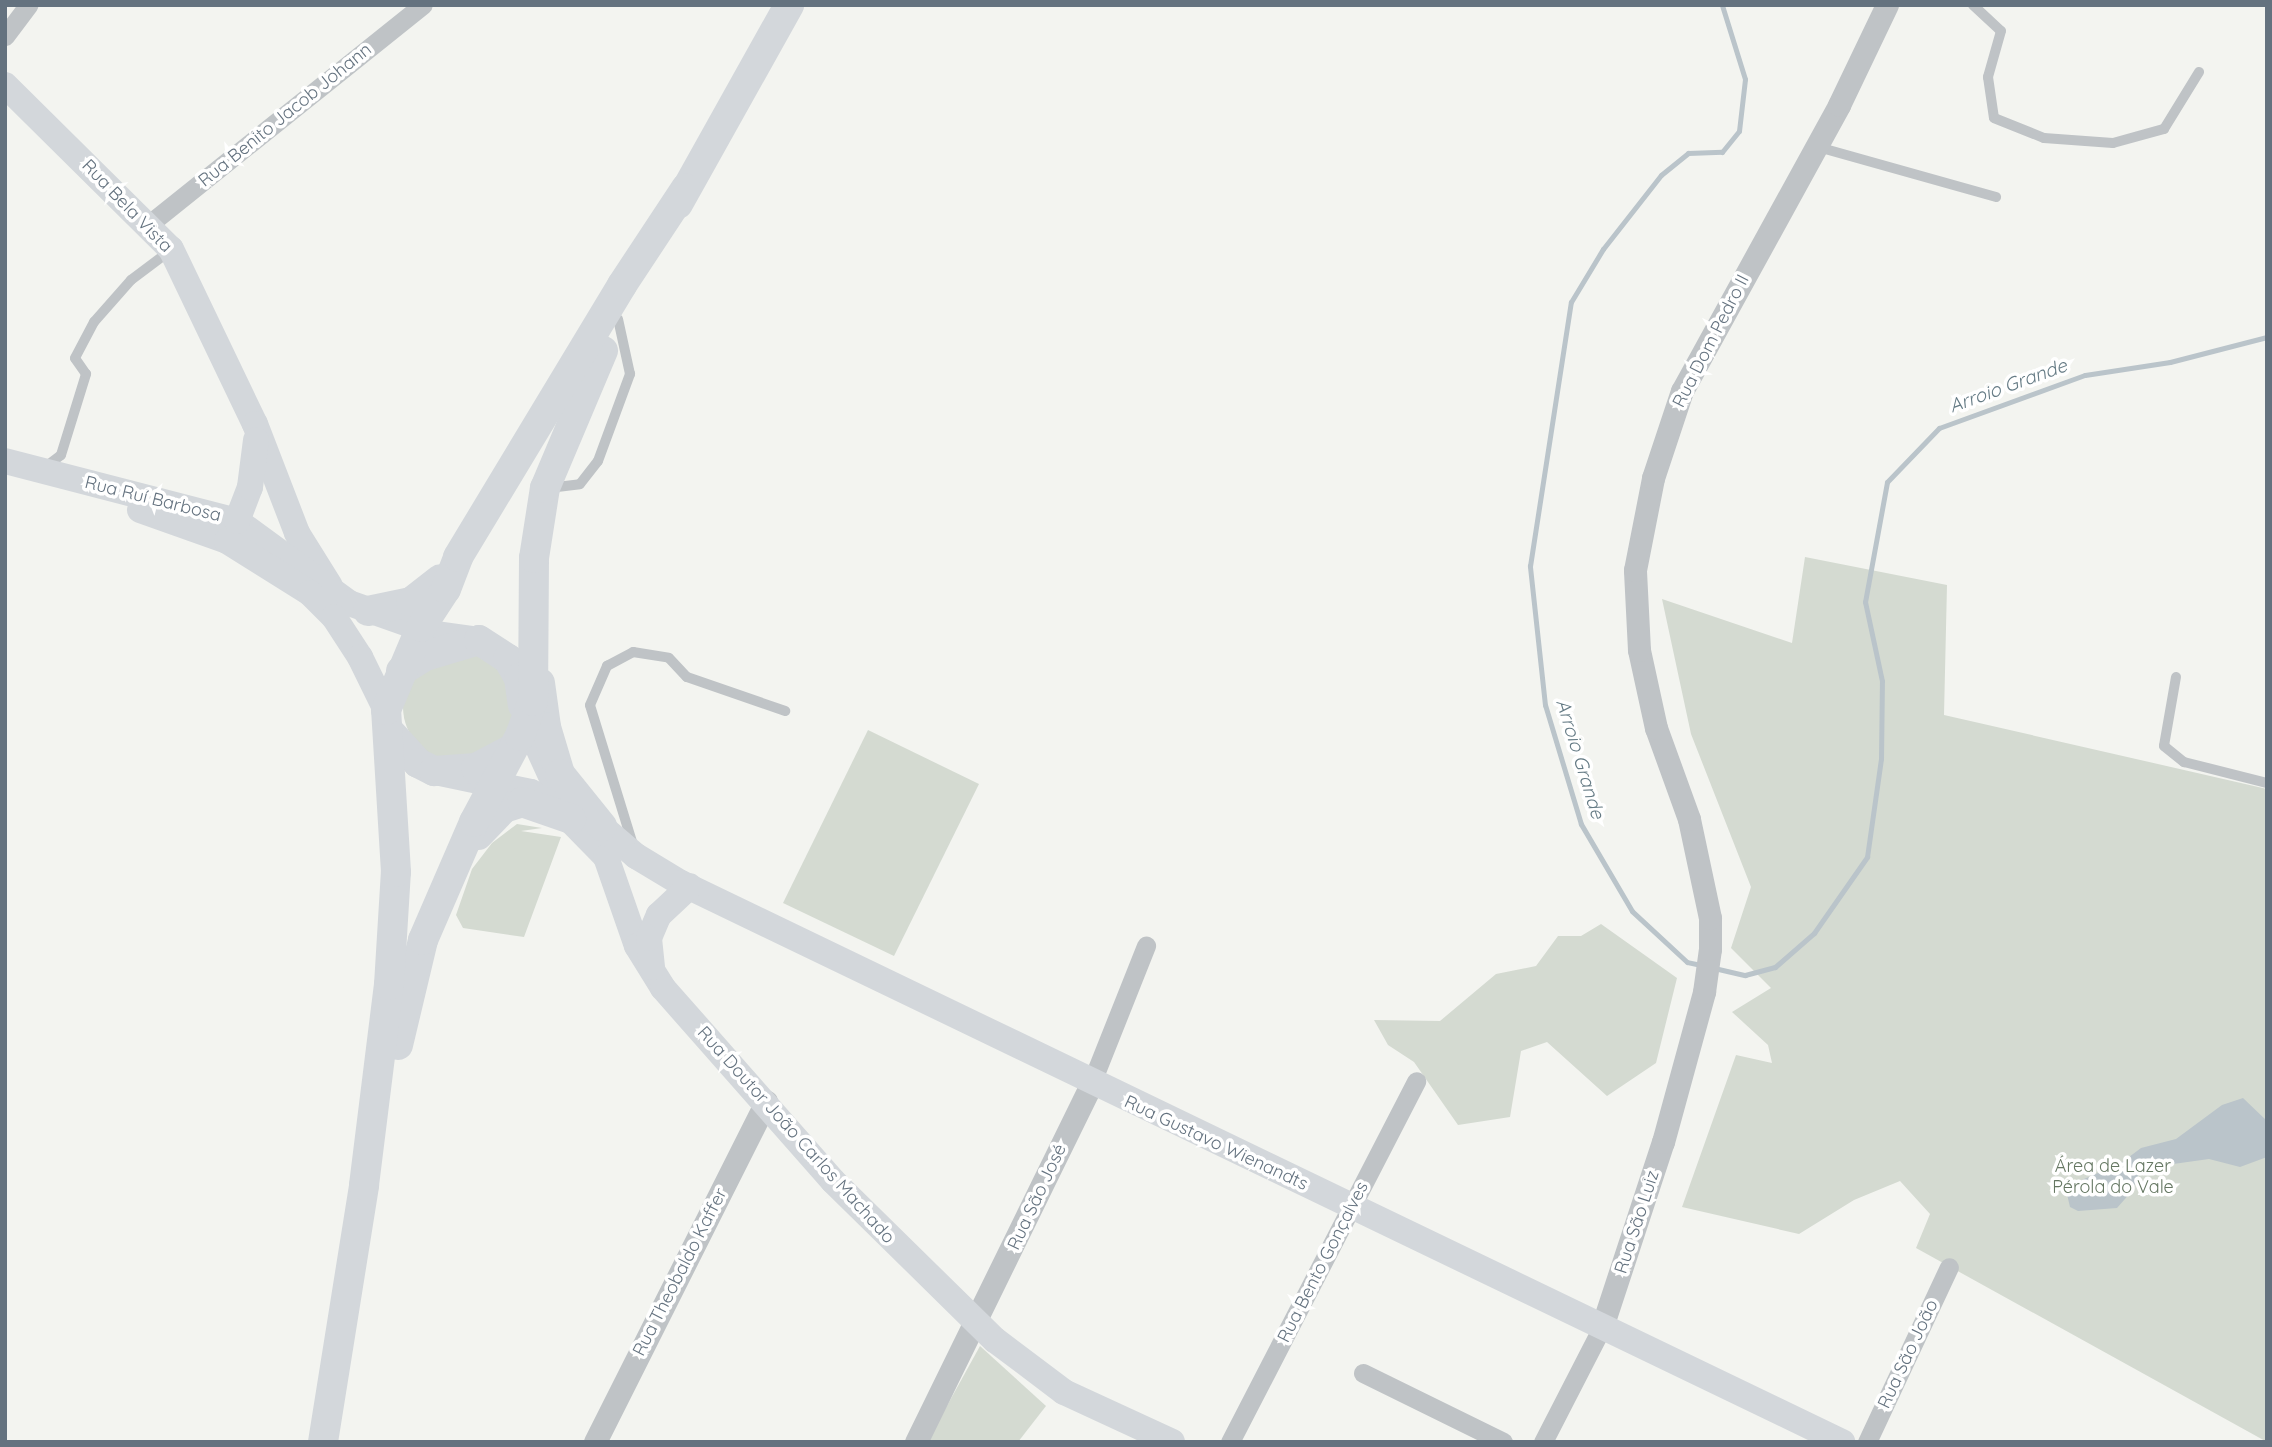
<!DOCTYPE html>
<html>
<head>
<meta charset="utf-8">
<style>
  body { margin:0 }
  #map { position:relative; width:2272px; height:1447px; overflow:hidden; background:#f3f4f0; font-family:Quicksand,sans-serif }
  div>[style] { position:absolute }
  .green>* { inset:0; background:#d4dad1 }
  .round { border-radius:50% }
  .water>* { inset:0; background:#bac4ca }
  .stream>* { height:5px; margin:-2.5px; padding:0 2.5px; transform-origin:2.5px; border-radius:2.5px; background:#bac4ca }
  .service>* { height:10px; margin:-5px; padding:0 5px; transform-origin:5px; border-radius:5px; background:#bfc3c6 }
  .minor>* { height:19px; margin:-9.5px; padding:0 9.5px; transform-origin:9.5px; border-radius:9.5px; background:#bfc3c6 }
  .tertiary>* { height:23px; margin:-11.5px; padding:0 11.5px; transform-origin:11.5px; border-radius:11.5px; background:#bfc3c6 }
  .secondary>* { height:26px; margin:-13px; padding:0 13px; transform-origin:13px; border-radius:13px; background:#d3d7db }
  .primary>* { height:30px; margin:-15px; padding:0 15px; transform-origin:15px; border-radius:15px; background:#d3d7db }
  span { translate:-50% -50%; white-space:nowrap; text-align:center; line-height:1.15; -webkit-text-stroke:7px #fff; paint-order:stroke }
  .street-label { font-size:18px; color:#64727f }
  .park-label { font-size:18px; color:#657762 }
  .water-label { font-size:19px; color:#647a84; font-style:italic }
  .frame { position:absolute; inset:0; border:7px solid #64727f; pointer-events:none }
</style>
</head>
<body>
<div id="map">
  <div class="green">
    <div style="clip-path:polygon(1805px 557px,1947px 585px,1944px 715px,2267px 789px,2267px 1442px,1916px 1248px,1930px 1214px,1900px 1181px,1854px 1200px,1799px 1234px,1682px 1207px,1736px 1055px,1772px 1063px,1768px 1045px,1732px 1012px,1771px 988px,1731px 948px,1751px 887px,1691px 734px,1662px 599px,1792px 643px)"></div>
    <div class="round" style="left:403px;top:652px;width:110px;height:110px"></div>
    <div style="clip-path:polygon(868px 730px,979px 784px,894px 956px,783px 903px)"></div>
    <div style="clip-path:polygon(517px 824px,542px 828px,521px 831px,561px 837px,524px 937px,463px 928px,456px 915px,472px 869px,492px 843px)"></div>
    <div style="clip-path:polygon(1601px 924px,1677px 978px,1656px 1063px,1607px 1096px,1547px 1042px,1521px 1051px,1510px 1117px,1458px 1125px,1414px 1062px,1388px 1045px,1374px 1020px,1440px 1021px,1496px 974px,1536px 966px,1558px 936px,1581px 936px)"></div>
    <div style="clip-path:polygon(980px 1346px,1046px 1406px,1018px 1442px,927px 1442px)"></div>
  </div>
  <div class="water">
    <div style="clip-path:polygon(2243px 1098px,2267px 1121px,2267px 1157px,2240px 1167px,2209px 1159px,2166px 1165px,2144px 1161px,2132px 1191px,2117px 1208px,2078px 1211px,2070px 1207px,2066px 1190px,2077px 1182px,2121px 1163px,2141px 1148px,2176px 1139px,2222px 1105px)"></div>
  </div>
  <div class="stream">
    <div style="left:1701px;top:965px;width:14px;rotate:-168deg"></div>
    <div style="left:1687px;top:962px;width:75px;rotate:-137.2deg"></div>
    <div style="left:1632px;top:911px;width:101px;rotate:-120.4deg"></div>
    <div style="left:1581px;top:824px;width:124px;rotate:-106.8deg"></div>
    <div style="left:1545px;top:705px;width:140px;rotate:-96.2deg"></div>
    <div style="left:1530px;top:566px;width:267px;rotate:-81.2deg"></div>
    <div style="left:1571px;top:302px;width:62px;rotate:-58.9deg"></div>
    <div style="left:1603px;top:249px;width:94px;rotate:-51.9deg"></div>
    <div style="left:1661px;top:175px;width:35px;rotate:-39deg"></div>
    <div style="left:1688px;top:153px;width:34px;rotate:-2deg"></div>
    <div style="left:1722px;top:152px;width:27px;rotate:-51deg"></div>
    <div style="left:1739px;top:131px;width:52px;rotate:-83.4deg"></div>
    <div style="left:1745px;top:79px;width:77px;rotate:-107.3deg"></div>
    <div style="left:1714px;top:968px;width:32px;rotate:13deg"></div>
    <div style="left:1745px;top:975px;width:31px;rotate:-15deg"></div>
    <div style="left:1775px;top:967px;width:52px;rotate:-41.1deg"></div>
    <div style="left:1814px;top:933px;width:93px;rotate:-55.1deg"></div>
    <div style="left:1867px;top:857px;width:99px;rotate:-81.9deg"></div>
    <div style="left:1881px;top:759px;width:78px;rotate:-89.3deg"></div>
    <div style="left:1882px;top:681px;width:81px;rotate:-102.1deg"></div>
    <div style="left:1865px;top:602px;width:122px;rotate:-79.6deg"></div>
    <div style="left:1887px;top:482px;width:75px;rotate:-46.1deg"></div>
    <div style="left:1939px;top:428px;width:155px;rotate:-20deg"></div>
    <div style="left:2085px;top:375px;width:86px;rotate:-8.7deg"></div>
    <div style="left:2170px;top:362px;width:100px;rotate:-14.5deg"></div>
  </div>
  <div class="service">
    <div style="left:1973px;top:5px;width:38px;rotate:43deg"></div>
    <div style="left:2001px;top:31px;width:48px;rotate:105.8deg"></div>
    <div style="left:1988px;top:77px;width:41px;rotate:81.7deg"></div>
    <div style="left:1994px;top:118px;width:54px;rotate:21.8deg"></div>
    <div style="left:2044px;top:138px;width:69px;rotate:4.1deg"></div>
    <div style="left:2113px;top:143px;width:53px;rotate:-15.4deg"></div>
    <div style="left:2164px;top:129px;width:67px;rotate:-58.4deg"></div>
    <div style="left:1818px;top:147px;width:185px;rotate:15.7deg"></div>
    <div style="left:44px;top:468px;width:21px;rotate:-37deg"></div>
    <div style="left:61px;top:455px;width:85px;rotate:-72.8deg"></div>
    <div style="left:86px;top:374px;width:19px;rotate:-125deg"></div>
    <div style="left:75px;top:358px;width:41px;rotate:-62.2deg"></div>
    <div style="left:94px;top:322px;width:56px;rotate:-48.6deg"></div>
    <div style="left:131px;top:280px;width:50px;rotate:-36.9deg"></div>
    <div style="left:549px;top:488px;width:31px;rotate:-7deg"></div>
    <div style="left:580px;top:484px;width:29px;rotate:-52deg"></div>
    <div style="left:598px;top:461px;width:93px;rotate:-69.8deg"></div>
    <div style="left:630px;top:374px;width:56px;rotate:-102.3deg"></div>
    <div style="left:2176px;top:677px;width:70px;rotate:99.9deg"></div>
    <div style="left:2164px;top:746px;width:26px;rotate:39deg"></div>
    <div style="left:2184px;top:762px;width:86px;rotate:14.2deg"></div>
    <div style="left:633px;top:845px;width:146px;rotate:-107.1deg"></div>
    <div style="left:590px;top:705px;width:43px;rotate:-66.4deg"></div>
    <div style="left:607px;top:666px;width:30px;rotate:-28deg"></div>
    <div style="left:633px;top:652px;width:36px;rotate:9deg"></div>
    <div style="left:669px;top:658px;width:26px;rotate:47deg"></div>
    <div style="left:687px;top:677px;width:104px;rotate:19.1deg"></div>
  </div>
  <div class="minor">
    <div style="left:5px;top:36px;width:39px;rotate:-53deg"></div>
    <div style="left:148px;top:225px;width:352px;rotate:-38.7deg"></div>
    <div style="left:1091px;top:1084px;width:149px;rotate:-68.3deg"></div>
    <div style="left:1363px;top:1373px;width:156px;rotate:26.2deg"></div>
    <div style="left:1230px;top:1442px;width:406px;rotate:-62.7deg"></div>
    <div style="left:1543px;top:1442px;width:129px;rotate:-62.8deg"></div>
    <div style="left:1867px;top:1442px;width:193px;rotate:-64.9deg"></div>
  </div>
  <div class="tertiary">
    <div style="left:1602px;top:1327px;width:195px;rotate:-71.8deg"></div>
    <div style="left:1663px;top:1142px;width:156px;rotate:-74.7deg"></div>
    <div style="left:1704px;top:992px;width:43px;rotate:-82.1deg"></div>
    <div style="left:1710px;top:949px;width:31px;rotate:-90deg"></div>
    <div style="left:1710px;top:918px;width:101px;rotate:-102deg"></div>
    <div style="left:1689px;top:819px;width:97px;rotate:-109.9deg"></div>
    <div style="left:1656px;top:728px;width:80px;rotate:-102.3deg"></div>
    <div style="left:1639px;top:650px;width:80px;rotate:-92.9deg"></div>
    <div style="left:1635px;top:570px;width:94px;rotate:-78.9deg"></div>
    <div style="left:1653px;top:478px;width:92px;rotate:-71.6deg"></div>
    <div style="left:1682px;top:391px;width:326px;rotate:-61.2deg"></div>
    <div style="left:1839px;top:105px;width:111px;rotate:-64.4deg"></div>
    <div style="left:595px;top:1442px;width:381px;rotate:-63.3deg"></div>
    <div style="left:916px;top:1442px;width:398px;rotate:-63.9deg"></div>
  </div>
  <div class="secondary">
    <div style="left:5px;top:85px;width:233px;rotate:44.7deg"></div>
    <div style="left:171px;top:249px;width:194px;rotate:64.4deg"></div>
    <div style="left:255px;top:424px;width:117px;rotate:68.9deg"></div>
    <div style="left:297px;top:533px;width:62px;rotate:58.1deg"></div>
    <div style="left:5px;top:461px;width:240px;rotate:14.5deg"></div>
    <div style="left:237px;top:521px;width:139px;rotate:36.2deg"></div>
    <div style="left:349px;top:603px;width:93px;rotate:19.4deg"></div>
    <div style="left:437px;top:634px;width:42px;rotate:8.1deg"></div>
    <div style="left:140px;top:510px;width:92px;rotate:19.6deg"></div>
    <div style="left:227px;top:541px;width:98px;rotate:32.1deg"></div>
    <div style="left:310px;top:593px;width:34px;rotate:45deg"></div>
    <div style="left:334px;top:617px;width:48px;rotate:57deg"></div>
    <div style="left:360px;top:657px;width:59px;rotate:63.9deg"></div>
    <div style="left:237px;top:521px;width:36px;rotate:-69deg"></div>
    <div style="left:250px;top:487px;width:47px;rotate:-82.7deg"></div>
    <div style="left:525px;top:719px;width:70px;rotate:65.6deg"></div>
    <div style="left:440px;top:773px;width:93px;rotate:11.8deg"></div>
    <div style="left:531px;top:792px;width:36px;rotate:32deg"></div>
    <div style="left:561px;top:811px;width:64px;rotate:45.6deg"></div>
    <div style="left:606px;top:857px;width:94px;rotate:70.8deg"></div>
    <div style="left:637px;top:946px;width:49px;rotate:58.2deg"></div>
    <div style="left:663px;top:988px;width:257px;rotate:48.6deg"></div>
    <div style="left:833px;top:1181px;width:227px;rotate:44.5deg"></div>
    <div style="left:995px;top:1340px;width:86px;rotate:37deg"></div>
    <div style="left:1064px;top:1392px;width:119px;rotate:24.8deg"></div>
    <div style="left:587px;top:814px;width:65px;rotate:40.6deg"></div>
    <div style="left:636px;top:856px;width:52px;rotate:31deg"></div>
    <div style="left:681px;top:883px;width:1289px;rotate:25.71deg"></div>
    <div style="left:652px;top:967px;width:29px;rotate:-96deg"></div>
    <div style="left:649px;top:938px;width:25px;rotate:-67deg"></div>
    <div style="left:659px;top:915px;width:42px;rotate:-43.1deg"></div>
  </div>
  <div class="primary">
    <div style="left:678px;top:204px;width:228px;rotate:-60.8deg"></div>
    <div style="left:368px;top:611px;width:44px;rotate:-11.8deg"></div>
    <div style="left:411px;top:602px;width:37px;rotate:-38deg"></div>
    <div style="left:401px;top:671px;width:28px;rotate:-32deg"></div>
    <div style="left:425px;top:656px;width:56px;rotate:-16.5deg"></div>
    <div style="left:479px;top:640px;width:35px;rotate:33deg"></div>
    <div style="left:508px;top:659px;width:22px;rotate:60deg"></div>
    <div style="left:519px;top:678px;width:27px;rotate:82deg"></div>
    <div style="left:540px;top:683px;width:44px;rotate:82.2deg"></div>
    <div style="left:546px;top:727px;width:49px;rotate:73.4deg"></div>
    <div style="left:560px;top:774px;width:67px;rotate:51.1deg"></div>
    <div style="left:389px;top:731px;width:43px;rotate:47.8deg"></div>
    <div style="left:418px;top:763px;width:18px;rotate:27deg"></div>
    <div style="left:434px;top:771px;width:42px;rotate:-4.1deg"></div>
    <div style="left:476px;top:768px;width:38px;rotate:-28deg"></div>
    <div style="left:478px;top:835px;width:37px;rotate:-46deg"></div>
    <div style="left:504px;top:808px;width:19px;rotate:-18deg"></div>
    <div style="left:522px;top:802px;width:52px;rotate:19.1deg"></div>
    <div style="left:398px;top:1045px;width:108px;rotate:-76.6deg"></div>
    <div style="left:423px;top:940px;width:129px;rotate:-66.6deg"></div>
    <div style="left:474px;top:822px;width:98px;rotate:-61.9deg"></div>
    <div style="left:520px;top:736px;width:37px;rotate:-70deg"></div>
    <div style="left:533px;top:701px;width:143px;rotate:-89.6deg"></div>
    <div style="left:534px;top:558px;width:71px;rotate:-81.1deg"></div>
    <div style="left:545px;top:488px;width:149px;rotate:-67.1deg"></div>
    <div style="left:323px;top:1442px;width:260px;rotate:-80.9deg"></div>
    <div style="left:364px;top:1185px;width:202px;rotate:-82.9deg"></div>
    <div style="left:389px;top:985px;width:113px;rotate:-86.5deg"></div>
    <div style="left:396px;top:872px;width:162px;rotate:-93.5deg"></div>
    <div style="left:386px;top:710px;width:90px;rotate:-67.1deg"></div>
    <div style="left:421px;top:627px;width:45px;rotate:-56.7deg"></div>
    <div style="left:446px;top:589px;width:34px;rotate:-69deg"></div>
    <div style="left:458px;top:557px;width:318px;rotate:-58.9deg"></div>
    <div style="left:622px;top:285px;width:116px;rotate:-56.6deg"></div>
  </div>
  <div class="street-label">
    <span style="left:285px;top:115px;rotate:-39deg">Rua Benito Jacob Johann</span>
    <span style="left:127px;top:206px;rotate:46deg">Rua Bela Vista</span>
    <span style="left:1711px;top:341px;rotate:-63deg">Rua Dom Pedro II</span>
    <span style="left:153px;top:499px;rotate:14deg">Rua Ruí Barbosa</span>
    <span style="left:796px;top:1135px;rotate:48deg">Rua Doutor João Carlos Machado</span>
    <span style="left:1216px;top:1143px;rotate:25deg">Rua Gustavo Wienandts</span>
    <span style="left:1037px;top:1197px;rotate:-65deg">Rua São José</span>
    <span style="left:1637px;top:1222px;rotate:-72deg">Rua São Luiz</span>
    <span style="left:1323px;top:1262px;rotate:-63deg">Rua Bento Gonçalves</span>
    <span style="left:680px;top:1272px;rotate:-63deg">Rua Theobaldo Kaffer</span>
    <span style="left:1908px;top:1354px;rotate:-65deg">Rua São João</span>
  </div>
  <div class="park-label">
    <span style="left:2113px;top:1177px">Área de Lazer<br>Pérola do Vale</span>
  </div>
  <div class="water-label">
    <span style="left:2008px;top:386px;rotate:-20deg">Arroio Grande</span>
    <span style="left:1580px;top:759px;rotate:73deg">Arroio Grande</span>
  </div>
  <div class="frame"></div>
</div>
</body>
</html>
